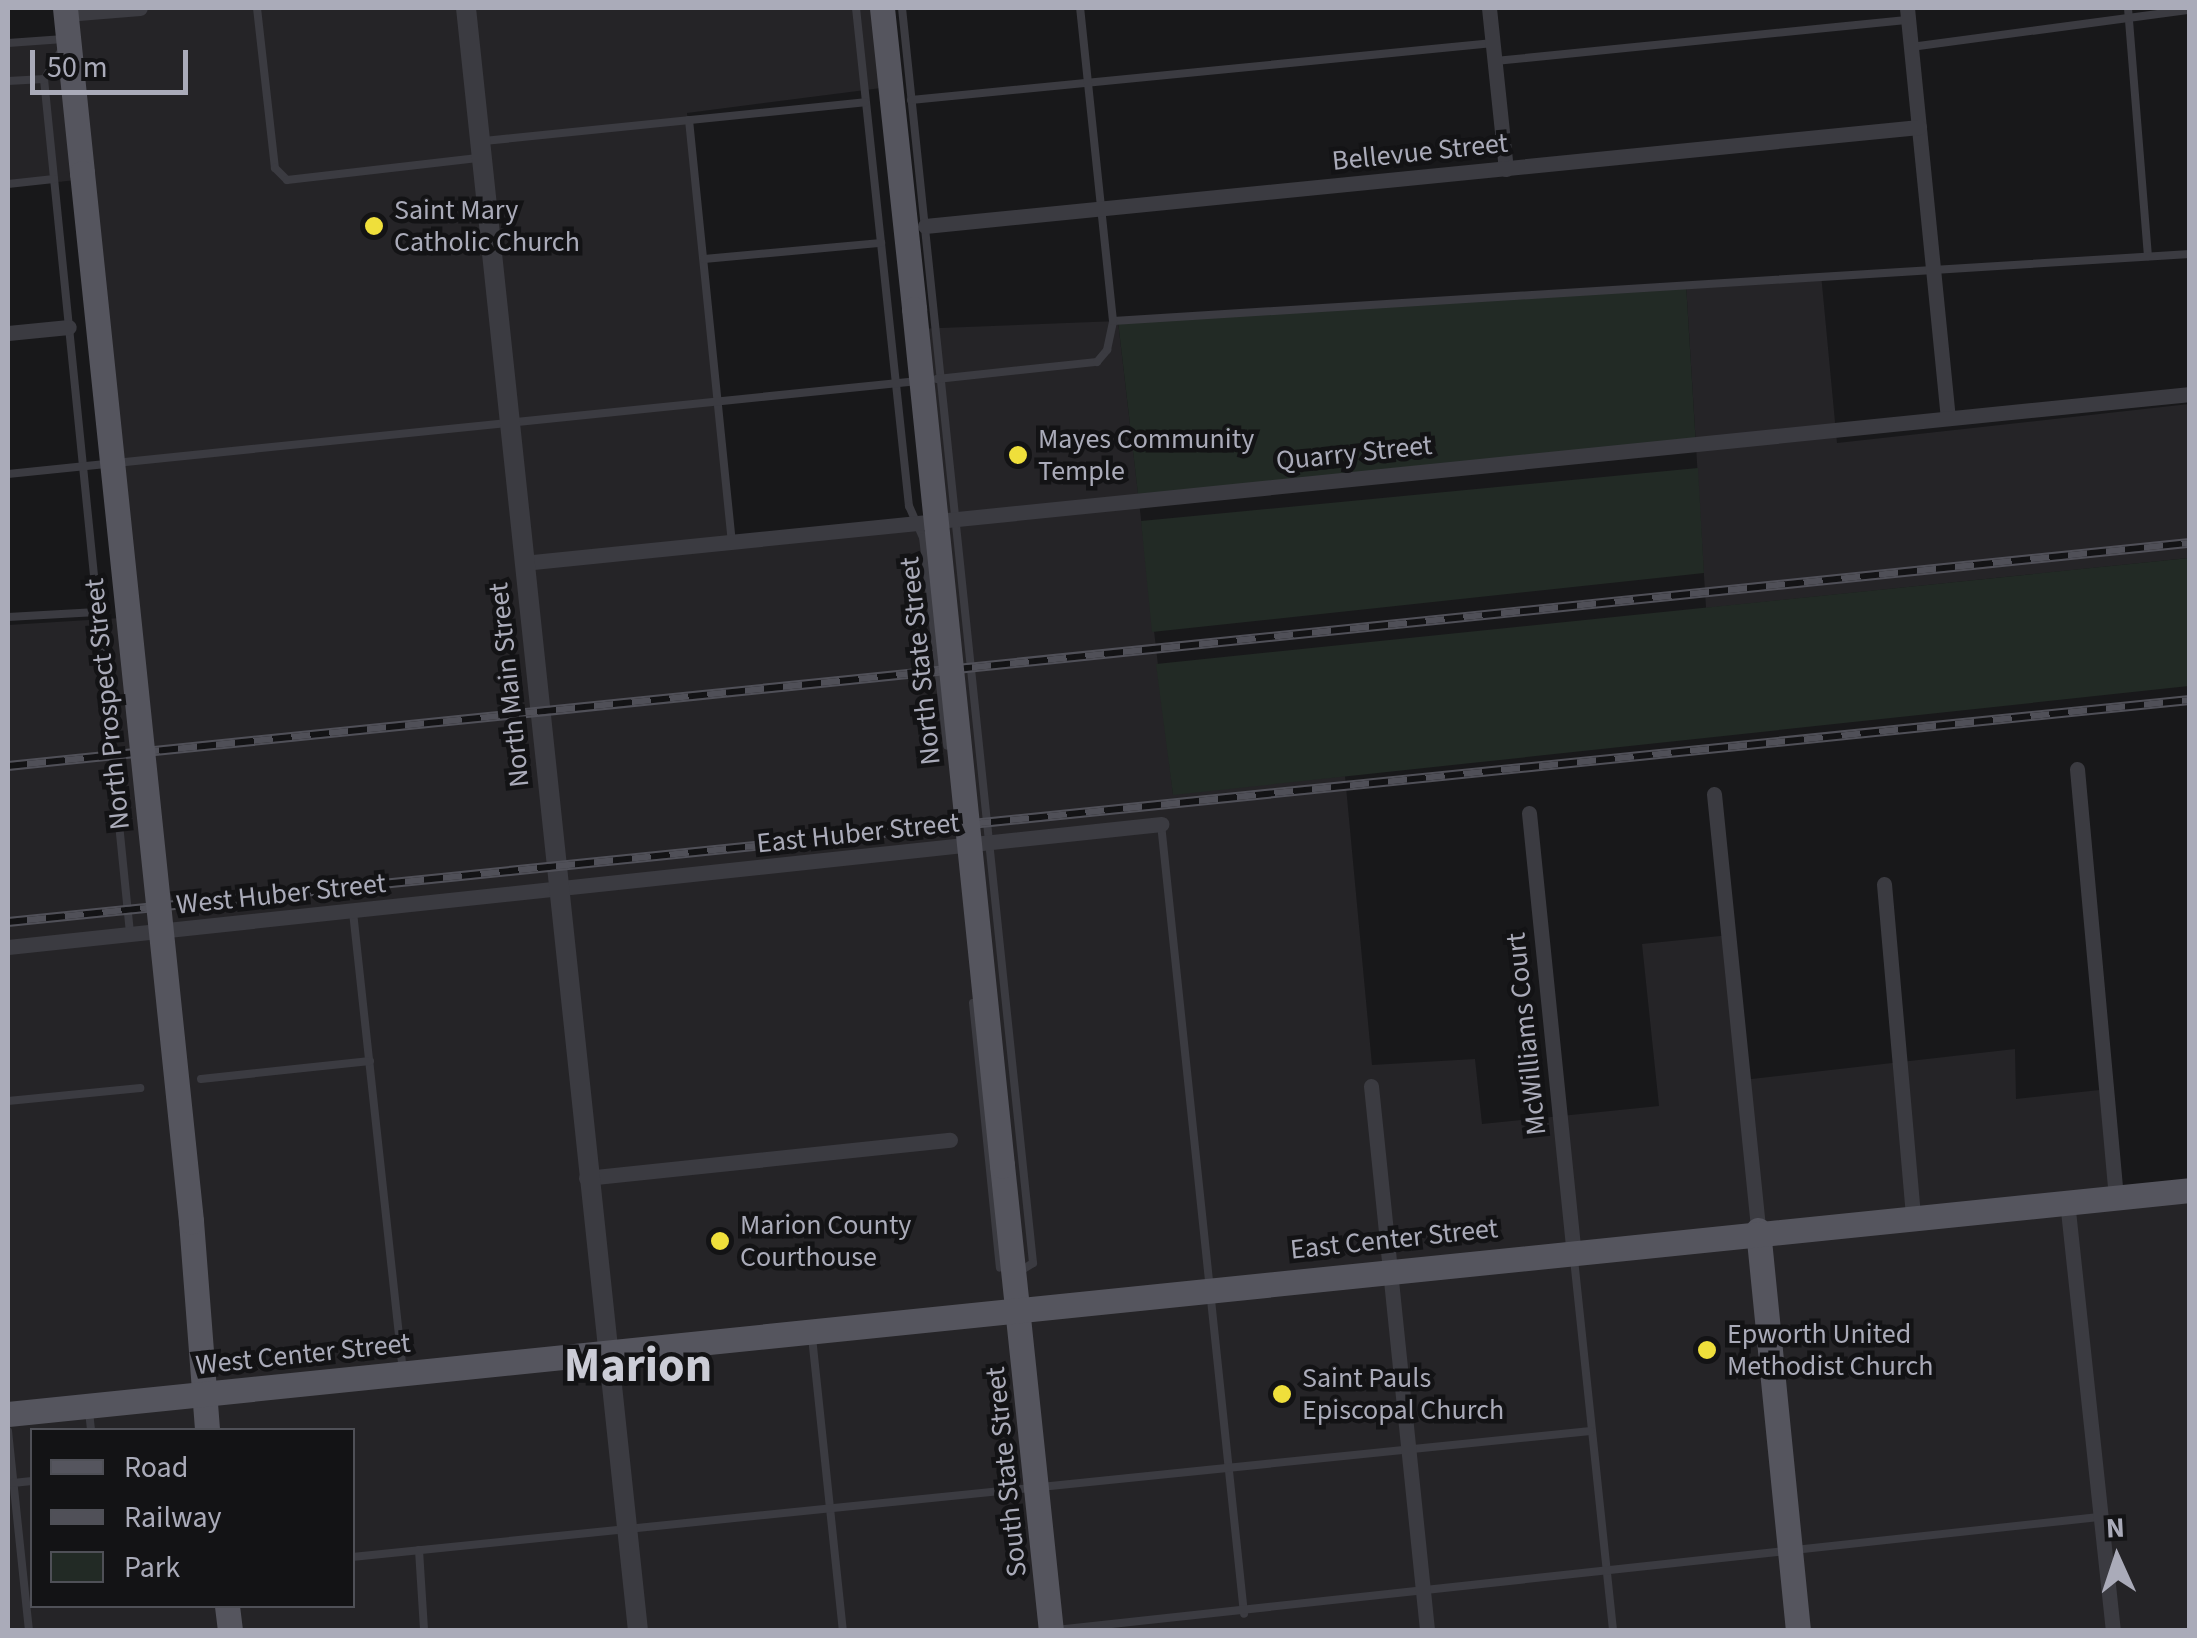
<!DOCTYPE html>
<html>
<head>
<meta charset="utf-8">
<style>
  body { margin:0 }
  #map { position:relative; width:2197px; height:1638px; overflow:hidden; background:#18181a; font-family:"Source Sans 3",sans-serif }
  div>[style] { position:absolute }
  .built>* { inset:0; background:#252427 }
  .green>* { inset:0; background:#222a25 }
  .service>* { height:8px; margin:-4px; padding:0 4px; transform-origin:4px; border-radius:4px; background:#3b3b41 }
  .minor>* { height:15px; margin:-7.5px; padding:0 7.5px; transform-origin:7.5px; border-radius:7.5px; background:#3b3b41 }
  .tertiary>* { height:20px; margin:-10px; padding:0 10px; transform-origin:10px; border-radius:10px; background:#3b3b41 }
  .primary>* { height:25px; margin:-12.5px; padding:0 12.5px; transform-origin:12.5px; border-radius:12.5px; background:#55555e }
  .rail>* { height:10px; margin-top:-5px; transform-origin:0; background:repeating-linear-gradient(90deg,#131315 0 19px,#505058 0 38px); box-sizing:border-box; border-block:2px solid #505058 }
  .primary-bridge>* { height:25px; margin:-12.5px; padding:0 12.5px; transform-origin:12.5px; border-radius:12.5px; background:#55555e }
  .dots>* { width:28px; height:28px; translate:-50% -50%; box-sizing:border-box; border:5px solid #131315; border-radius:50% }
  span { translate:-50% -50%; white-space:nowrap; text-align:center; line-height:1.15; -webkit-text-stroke:9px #131315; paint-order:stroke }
  .street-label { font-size:28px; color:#aaabb9 }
  .poi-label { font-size:28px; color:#aaabb9 }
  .left { translate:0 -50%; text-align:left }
  .town-label { font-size:48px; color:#cbccd6; font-weight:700 }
  .frame { position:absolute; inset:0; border:10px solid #aaabb9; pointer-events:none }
  .legend { position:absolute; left:30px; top:1428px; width:325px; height:180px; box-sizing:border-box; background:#131315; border:2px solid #4f5057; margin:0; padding:12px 18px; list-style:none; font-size:30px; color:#aaabb9 }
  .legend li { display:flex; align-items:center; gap:20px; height:50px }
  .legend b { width:50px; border:2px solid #4f5057 }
  .north { position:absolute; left:2067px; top:1508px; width:100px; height:100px; -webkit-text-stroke:8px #131315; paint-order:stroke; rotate:357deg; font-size:28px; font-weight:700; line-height:40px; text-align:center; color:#aaabb9 }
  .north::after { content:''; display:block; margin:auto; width:35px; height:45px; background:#aaabb9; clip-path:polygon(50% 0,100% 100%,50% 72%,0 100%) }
  .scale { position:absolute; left:30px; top:50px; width:158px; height:45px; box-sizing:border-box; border:5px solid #aaabb9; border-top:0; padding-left:12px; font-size:30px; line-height:35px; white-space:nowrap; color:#aaabb9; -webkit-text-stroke:8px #131315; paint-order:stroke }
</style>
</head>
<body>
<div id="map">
  <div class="built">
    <div style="clip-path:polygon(evenodd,65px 8px,882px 8px,889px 87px,687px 113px,730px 548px,936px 525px,915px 329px,1118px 321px,1173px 794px,1345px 776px,1372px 1065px,1475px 1059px,1482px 1124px,1659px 1106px,1642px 944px,1730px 935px,1743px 1080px,2015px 1049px,2016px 1099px,2109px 1089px,2120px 1205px,2189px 1198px,2189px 1630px,8px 1630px,8px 625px,121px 618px,77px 180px,8px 187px,8px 44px,68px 38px,65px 8px,32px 1430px,352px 1430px,352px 1606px,32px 1606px,32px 1430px)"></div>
    <div style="clip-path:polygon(1821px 274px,1837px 443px,2189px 404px,2189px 558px,1706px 608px,1686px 284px)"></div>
  </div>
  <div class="green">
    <div style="clip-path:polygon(1686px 284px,1696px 446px,1138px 494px,1118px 321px)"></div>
    <div style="clip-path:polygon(1698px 468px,1704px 573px,1152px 632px,1141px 521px)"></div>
    <div style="clip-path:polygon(2189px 558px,2189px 686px,1173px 795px,1156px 664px)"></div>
  </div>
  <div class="service">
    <div style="left:257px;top:8px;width:161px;rotate:83.6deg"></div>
    <div style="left:275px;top:168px;width:17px;rotate:45deg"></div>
    <div style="left:287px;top:180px;width:192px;rotate:-6.6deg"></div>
    <div style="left:856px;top:8px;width:501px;rotate:83.93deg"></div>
    <div style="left:909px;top:506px;width:34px;rotate:66deg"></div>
    <div style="left:923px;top:537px;width:210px;rotate:83.4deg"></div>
    <div style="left:902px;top:8px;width:1262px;rotate:84.04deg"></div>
    <div style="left:1033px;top:1263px;width:19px;rotate:148deg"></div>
    <div style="left:2128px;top:8px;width:249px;rotate:85.4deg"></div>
    <div style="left:8px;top:43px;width:56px;rotate:-4.1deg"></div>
    <div style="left:1911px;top:47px;width:281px;rotate:-7.6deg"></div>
    <div style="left:61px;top:51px;width:33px;rotate:121deg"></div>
    <div style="left:44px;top:79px;width:858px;rotate:84.25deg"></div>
    <div style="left:1495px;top:61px;width:416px;rotate:-5.7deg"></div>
    <div style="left:8px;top:81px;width:36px;rotate:-3deg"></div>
    <div style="left:911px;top:100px;width:585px;rotate:-5.59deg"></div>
    <div style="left:689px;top:120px;width:423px;rotate:84.2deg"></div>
    <div style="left:484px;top:141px;width:383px;rotate:-5.8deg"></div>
    <div style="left:8px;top:184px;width:46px;rotate:-6.2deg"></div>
    <div style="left:704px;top:259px;width:178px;rotate:-5.2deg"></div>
    <div style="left:1113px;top:321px;width:1079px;rotate:-3.56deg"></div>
    <div style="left:937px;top:379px;width:161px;rotate:-6.1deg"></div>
    <div style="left:1097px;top:362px;width:16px;rotate:-50deg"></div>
    <div style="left:1107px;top:350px;width:30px;rotate:-78deg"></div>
    <div style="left:1113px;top:321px;width:315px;rotate:-96deg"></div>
    <div style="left:8px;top:474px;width:915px;rotate:-5.84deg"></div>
    <div style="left:8px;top:617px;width:89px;rotate:-3.2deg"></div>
    <div style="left:1161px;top:824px;width:794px;rotate:84deg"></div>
    <div style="left:353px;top:912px;width:460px;rotate:83.8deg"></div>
    <div style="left:973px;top:1003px;width:266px;rotate:84.2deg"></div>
    <div style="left:201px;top:1079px;width:170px;rotate:-6.1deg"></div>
    <div style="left:8px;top:1101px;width:133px;rotate:-5.6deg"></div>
    <div style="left:1574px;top:1259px;width:373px;rotate:84deg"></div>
    <div style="left:812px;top:1337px;width:295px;rotate:84deg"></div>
    <div style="left:89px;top:1411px;width:19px;rotate:84deg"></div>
    <div style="left:8px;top:1431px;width:200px;rotate:84deg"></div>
    <div style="left:13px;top:1483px;width:19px;rotate:-6deg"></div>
    <div style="left:419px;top:1550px;width:80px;rotate:86.4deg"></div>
    <div style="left:352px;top:1557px;width:1245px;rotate:-5.81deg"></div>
    <div style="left:1056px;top:1630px;width:1049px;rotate:-6.18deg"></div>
  </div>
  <div class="minor">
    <div style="left:1489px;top:8px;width:162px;rotate:84deg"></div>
    <div style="left:1907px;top:8px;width:412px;rotate:84.3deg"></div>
    <div style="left:66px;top:14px;width:74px;rotate:-4.6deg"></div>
    <div style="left:925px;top:226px;width:999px;rotate:-5.69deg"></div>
    <div style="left:8px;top:333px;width:61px;rotate:-5.6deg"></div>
    <div style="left:523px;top:563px;width:1676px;rotate:-5.79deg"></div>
    <div style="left:2077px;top:769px;width:429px;rotate:84.8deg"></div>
    <div style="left:1714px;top:794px;width:438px;rotate:84.2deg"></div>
    <div style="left:1529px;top:813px;width:438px;rotate:84.2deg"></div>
    <div style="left:1884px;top:884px;width:333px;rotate:85deg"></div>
    <div style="left:8px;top:947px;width:1160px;rotate:-6.09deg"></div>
    <div style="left:1371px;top:1086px;width:547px;rotate:84.12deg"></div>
    <div style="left:586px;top:1178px;width:366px;rotate:-6deg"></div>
    <div style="left:2067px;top:1201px;width:431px;rotate:83.9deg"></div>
  </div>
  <div class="tertiary">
    <div style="left:466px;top:8px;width:1631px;rotate:83.95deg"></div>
  </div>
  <div class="primary">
    <div style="left:65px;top:8px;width:166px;rotate:84.1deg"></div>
    <div style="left:882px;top:8px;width:303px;rotate:83.9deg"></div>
    <div style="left:1002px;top:1165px;width:468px;rotate:84deg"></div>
    <div style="left:191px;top:1221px;width:210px;rotate:85.6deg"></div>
    <div style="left:1758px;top:1230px;width:402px;rotate:84.3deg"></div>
    <div style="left:8px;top:1414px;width:2193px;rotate:-5.86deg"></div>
    <div style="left:227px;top:1606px;width:24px;rotate:83deg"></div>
  </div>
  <div class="rail">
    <div style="left:8px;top:766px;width:2193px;rotate:-5.84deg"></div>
    <div style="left:8px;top:922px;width:2193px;rotate:-5.81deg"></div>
  </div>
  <div class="primary-bridge">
    <div style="left:82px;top:173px;width:1054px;rotate:84.06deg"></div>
    <div style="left:914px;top:309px;width:861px;rotate:84.13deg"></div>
  </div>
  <div class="dots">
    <div style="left:374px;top:226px;background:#efdf3b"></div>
    <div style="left:1018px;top:455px;background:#efdf3b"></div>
    <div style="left:720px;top:1241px;background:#efdf3b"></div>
    <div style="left:1707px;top:1350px;background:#efdf3b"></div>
    <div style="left:1282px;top:1394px;background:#efdf3b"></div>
  </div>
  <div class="street-label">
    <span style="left:1420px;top:152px;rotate:-6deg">Bellevue Street</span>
    <span style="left:1354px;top:453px;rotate:-6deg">Quarry Street</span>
    <span style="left:920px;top:661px;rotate:-96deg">North State Street</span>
    <span style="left:509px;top:685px;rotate:-96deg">North Main Street</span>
    <span style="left:107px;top:704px;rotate:-96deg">North Prospect Street</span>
    <span style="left:858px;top:833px;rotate:-6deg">East Huber Street</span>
    <span style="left:281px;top:894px;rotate:-6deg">West Huber Street</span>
    <span style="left:1526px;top:1034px;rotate:-96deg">McWilliams Court</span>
    <span style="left:1394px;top:1239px;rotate:-6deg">East Center Street</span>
    <span style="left:303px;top:1354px;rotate:-6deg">West Center Street</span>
    <span style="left:1006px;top:1472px;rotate:-96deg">South State Street</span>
  </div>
  <div class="poi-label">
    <span class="left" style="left:394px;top:226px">Saint Mary<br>Catholic Church</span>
    <span class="left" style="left:1038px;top:455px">Mayes Community<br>Temple</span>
    <span class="left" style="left:740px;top:1241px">Marion County<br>Courthouse</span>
    <span class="left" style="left:1727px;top:1350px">Epworth United<br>Methodist Church</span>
    <span class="left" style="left:1302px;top:1394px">Saint Pauls<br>Episcopal Church</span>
  </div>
  <div class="town-label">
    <span style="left:638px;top:1367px">Marion</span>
  </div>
  <div class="frame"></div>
  <ul class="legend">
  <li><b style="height:12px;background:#55555e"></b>Road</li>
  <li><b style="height:12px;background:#505058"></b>Railway</li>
  <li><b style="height:28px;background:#222a25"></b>Park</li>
  </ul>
  <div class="north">N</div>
  <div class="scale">50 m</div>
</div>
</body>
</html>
